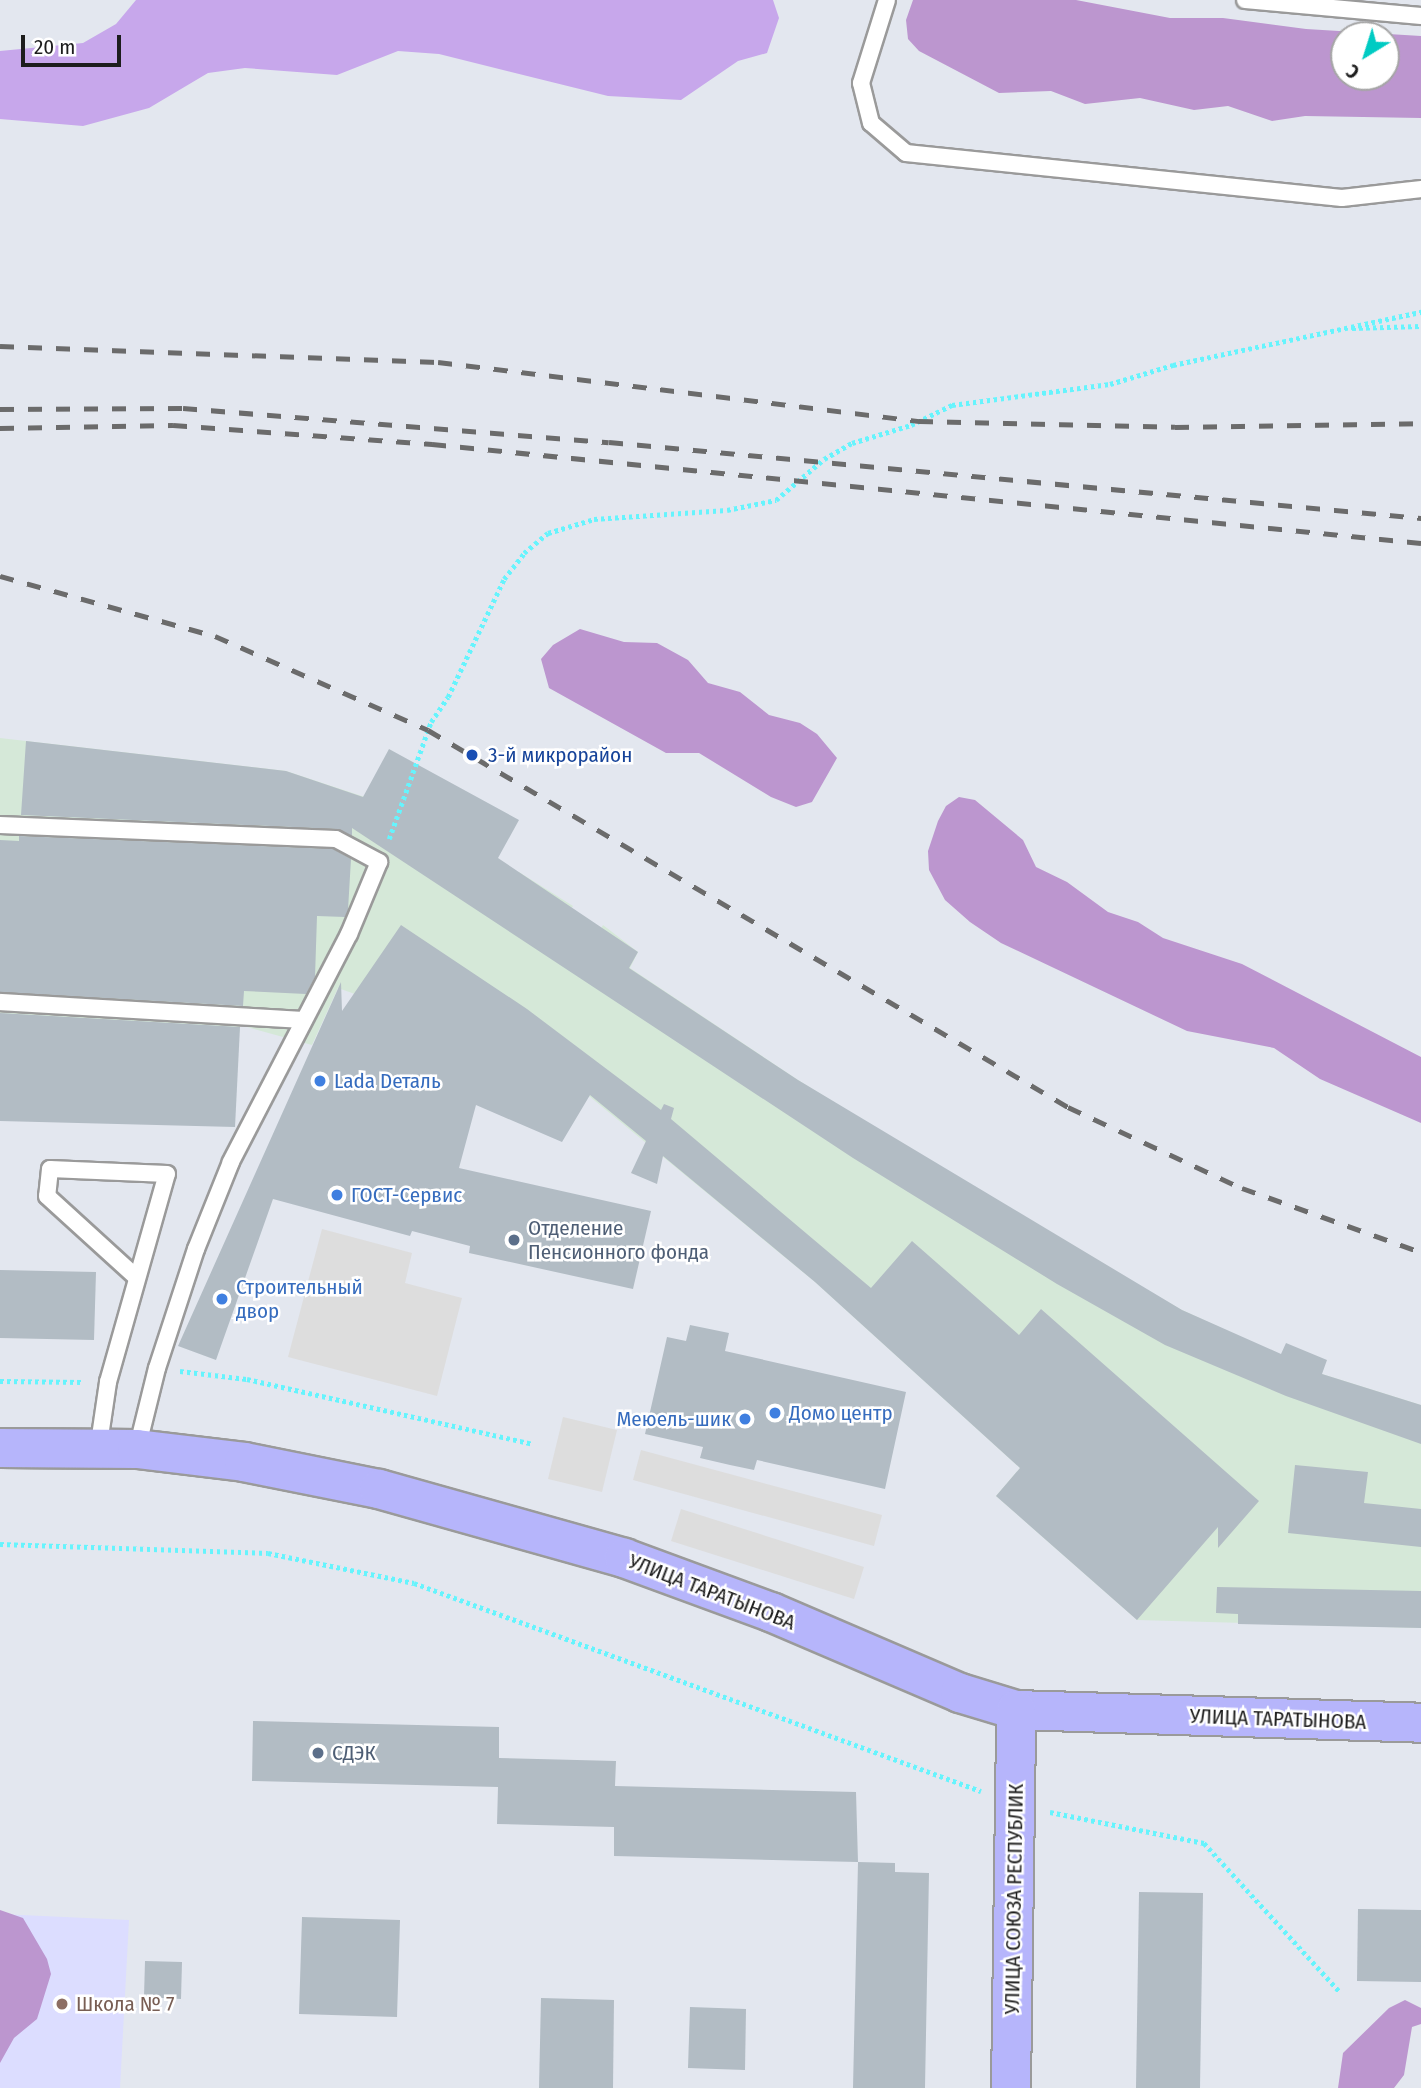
<!DOCTYPE html>
<html>
<head>
<meta charset="utf-8">
<style>
  body { margin:0 }
  #map { position:relative; width:1421px; height:2088px; overflow:hidden; background:#e3e7ef; font-family:"Fira Sans Condensed",sans-serif }
  div>[style] { position:absolute }
  .industrial>* { inset:0; background:#d5e8d8 }
  .education>* { inset:0; background:#dcddff }
  .grass>* { inset:0; background:#c7a7eb }
  .forest>* { inset:0; background:#bc96cf }
  .parking>* { inset:0; background:#ddd }
  .building>* { inset:0; background:#b2bcc4 }
  .path>* { height:4.5px; margin-top:-2.25px; transform-origin:0; background:repeating-linear-gradient(90deg,#66f4fd 0 3.5px,transparent 0 7px) }
  .roads { filter:drop-shadow(2px 0 #9a9a9a) drop-shadow(-2px 0 #9a9a9a) drop-shadow(0 2px #9a9a9a) drop-shadow(0 -2px #9a9a9a) }
  .lane>* { height:16px; margin:-8px; padding:0 8px; transform-origin:8px; border-radius:8px; background:#fff }
  .secondary>* { height:38px; margin:-19px; padding:0 19px; transform-origin:19px; border-radius:19px; background:#b6b5fb }
  .rail>* { height:5px; margin-top:-2.5px; transform-origin:0; background:repeating-linear-gradient(90deg,#6b6b6b 0 14px,transparent 0 28px) }
  .dots>* { width:19px; height:19px; translate:-50% -50%; box-sizing:border-box; border:4px solid #fff; border-radius:50% }
  span { translate:-50% -50%; white-space:nowrap; text-align:center; line-height:1.15; -webkit-text-stroke:5px #fff; paint-order:stroke }
  .transit-label { font-size:21px; color:#164399 }
  .left { translate:0 -50%; text-align:left }
  .shop-label { font-size:21px; color:#366cbe }
  .right { translate:-100% -50%; text-align:right }
  .service-label { font-size:21px; color:#4e5e75 }
  .street-label { font-size:21px; color:#1d1d1d }
  .education-label { font-size:21px; color:#785e54 }
  .north { position:absolute; left:1330px; top:21px; width:70px; height:70px; box-sizing:border-box; background:#fff; border:2px solid #a5a5a5; border-radius:50%; rotate:218deg; font-size:19px; font-weight:700; line-height:28px; text-align:center; color:#1d1d1d }
  .north::after { content:''; display:block; margin:auto; width:24px; height:32px; background:#00cbc3; clip-path:polygon(50% 0,100% 100%,50% 72%,0 100%) }
  .scale { position:absolute; left:21px; top:35px; width:100px; height:32px; box-sizing:border-box; border:4px solid #1d1d1d; border-top:0; padding-left:9px; font-size:21px; line-height:24px; white-space:nowrap; color:#1d1d1d; -webkit-text-stroke:5px #fff; paint-order:stroke }
</style>
</head>
<body>
<div id="map">
  <div class="industrial">
    <div style="clip-path:polygon(0 738px,286px 771px,386px 804px,511px 883px,519px 872px,573px 906px,565px 919px,595px 940px,603px 925px,638px 952px,630px 968px,798px 1080px,1043px 1231px,1182px 1310px,1322px 1374px,1421px 1405px,1421px 1628px,1137px 1620px,996px 1496px,1020px 1468px,815px 1282px,589px 1096px,395px 970px,377px 1002px,338px 988px,312px 1045px,240px 1025px,236px 1064px,0 1058px)"></div>
  </div>
  <div class="education">
    <div style="clip-path:polygon(0 1914px,129px 1920px,120px 2088px,0 2088px)"></div>
  </div>
  <div class="grass">
    <div style="clip-path:polygon(136px 0,773px 0,779px 18px,767px 53px,738px 61px,681px 100px,608px 96px,439px 54px,398px 51px,337px 75px,245px 68px,208px 73px,149px 108px,83px 126px,0 119px,0 51px,83px 43px,116px 24px)"></div>
  </div>
  <div class="forest">
    <div style="clip-path:polygon(evenodd,913px 0,1076px 0,1170px 18px,1223px 18px,1306px 29px,1421px 36px,1421px 118px,1305px 116px,1272px 121px,1228px 106px,1194px 110px,1140px 98px,1085px 104px,1051px 91px,999px 93px,919px 51px,908px 39px,906px 20px,913px 0,1344px 35px,1386px 35px,1386px 77px,1344px 77px,1344px 35px)"></div>
    <div style="clip-path:polygon(580px 629px,624px 642px,657px 643px,688px 660px,708px 683px,740px 692px,769px 715px,800px 723px,817px 734px,837px 758px,812px 802px,796px 807px,771px 797px,699px 753px,666px 753px,549px 688px,541px 659px,553px 645px)"></div>
    <div style="clip-path:polygon(959px 797px,975px 800px,1023px 840px,1036px 867px,1067px 882px,1108px 912px,1138px 922px,1163px 938px,1242px 964px,1421px 1057px,1421px 1123px,1320px 1079px,1274px 1048px,1187px 1031px,1001px 943px,970px 922px,945px 900px,929px 870px,928px 851px,938px 821px,946px 806px)"></div>
    <div style="clip-path:polygon(0 1910px,23px 1918px,47px 1959px,51px 1974px,37px 2019px,14px 2038px,0 2063px)"></div>
    <div style="clip-path:polygon(1405px 2000px,1421px 2008px,1421px 2024px,1412px 2027px,1404px 2075px,1394px 2088px,1338px 2088px,1343px 2053px,1389px 2008px)"></div>
  </div>
  <div class="parking">
    <div style="clip-path:polygon(322px 1229px,412px 1253px,405px 1283px,462px 1298px,437px 1396px,288px 1357px)"></div>
    <div style="clip-path:polygon(563px 1417px,617px 1430px,602px 1492px,548px 1479px)"></div>
    <div style="clip-path:polygon(641px 1450px,882px 1515px,874px 1546px,633px 1480px)"></div>
    <div style="clip-path:polygon(681px 1509px,864px 1567px,854px 1599px,671px 1541px)"></div>
  </div>
  <div class="building">
    <div style="clip-path:polygon(26px 741px,286px 771px,363px 797px,389px 749px,519px 820px,498px 858px,638px 952px,629px 968px,798px 1080px,1182px 1310px,1281px 1354px,1286px 1343px,1327px 1360px,1322px 1374px,1421px 1405px,1421px 1444px,1286px 1396px,1165px 1345px,1057px 1284px,853px 1158px,352px 828px,352px 836px,336px 829px,21px 815px)"></div>
    <div style="clip-path:polygon(19px 836px,333px 849px,351px 859px,348px 910px,345px 917px,317px 916px,315px 977px,306px 994px,244px 991px,243px 1006px,0 992px,0 840px,19px 841px)"></div>
    <div style="clip-path:polygon(401px 925px,527px 1009px,661px 1110px,664px 1104px,674px 1108px,671px 1119px,871px 1288px,912px 1241px,1019px 1335px,1041px 1309px,1259px 1501px,1218px 1548px,1218px 1527px,1137px 1620px,996px 1496px,1020px 1468px,815px 1282px,663px 1156px,657px 1184px,631px 1173px,646px 1141px,590px 1095px,562px 1142px,476px 1105px,459px 1168px,651px 1211px,633px 1289px,469px 1253px,470px 1246px,412px 1231px,410px 1236px,273px 1199px,216px 1360px,178px 1346px,341px 982px,342px 1011px)"></div>
    <div style="clip-path:polygon(0 1013px,240px 1027px,235px 1127px,0 1121px)"></div>
    <div style="clip-path:polygon(0 1270px,96px 1272px,94px 1340px,0 1338px)"></div>
    <div style="clip-path:polygon(690px 1325px,729px 1333px,725px 1351px,906px 1392px,885px 1489px,757px 1460px,754px 1470px,730px 1465px,700px 1458px,703px 1447px,645px 1434px,667px 1337px,686px 1341px)"></div>
    <div style="clip-path:polygon(1295px 1465px,1368px 1472px,1364px 1503px,1421px 1509px,1421px 1547px,1288px 1533px)"></div>
    <div style="clip-path:polygon(1217px 1587px,1421px 1591px,1421px 1628px,1238px 1624px,1238px 1614px,1216px 1613px)"></div>
    <div style="clip-path:polygon(253px 1721px,499px 1727px,499px 1758px,616px 1761px,615px 1786px,856px 1792px,858px 1862px,614px 1856px,614px 1827px,497px 1824px,498px 1787px,252px 1781px)"></div>
    <div style="clip-path:polygon(858px 1862px,895px 1863px,895px 1872px,929px 1873px,925px 2088px,853px 2088px)"></div>
    <div style="clip-path:polygon(1139px 1892px,1203px 1893px,1200px 2088px,1136px 2088px)"></div>
    <div style="clip-path:polygon(1358px 1909px,1421px 1910px,1421px 1982px,1357px 1981px)"></div>
    <div style="clip-path:polygon(302px 1917px,400px 1920px,397px 2017px,299px 2014px)"></div>
    <div style="clip-path:polygon(145px 1961px,182px 1962px,181px 1999px,144px 1997px)"></div>
    <div style="clip-path:polygon(541px 1998px,614px 2000px,613px 2088px,539px 2088px)"></div>
    <div style="clip-path:polygon(690px 2007px,746px 2009px,745px 2070px,688px 2068px)"></div>
  </div>
  <div class="path">
    <div style="left:1352px;top:328px;width:69px;rotate:-1.7deg"></div>
    <div style="left:389px;top:839px;width:124px;rotate:-70.3deg"></div>
    <div style="left:431px;top:722px;width:30px;rotate:-56deg"></div>
    <div style="left:448px;top:697px;width:131px;rotate:-64.6deg"></div>
    <div style="left:504px;top:579px;width:33px;rotate:-52deg"></div>
    <div style="left:524px;top:553px;width:31px;rotate:-40deg"></div>
    <div style="left:548px;top:533px;width:48px;rotate:-16.9deg"></div>
    <div style="left:594px;top:519px;width:133px;rotate:-3.9deg"></div>
    <div style="left:727px;top:510px;width:50px;rotate:-11.5deg"></div>
    <div style="left:776px;top:500px;width:63px;rotate:-40.5deg"></div>
    <div style="left:824px;top:459px;width:32px;rotate:-30deg"></div>
    <div style="left:852px;top:443px;width:62px;rotate:-17deg"></div>
    <div style="left:911px;top:425px;width:46px;rotate:-26deg"></div>
    <div style="left:952px;top:405px;width:159px;rotate:-7.6deg"></div>
    <div style="left:1110px;top:384px;width:66px;rotate:-16.8deg"></div>
    <div style="left:1173px;top:365px;width:254px;rotate:-12.1deg"></div>
    <div style="left:180px;top:1371px;width:67px;rotate:6.8deg"></div>
    <div style="left:247px;top:1379px;width:292px;rotate:12.8deg"></div>
    <div style="left:0;top:1381px;width:83px;rotate:0.7deg"></div>
    <div style="left:0;top:1544px;width:268px;rotate:1.9deg"></div>
    <div style="left:268px;top:1553px;width:149px;rotate:11.6deg"></div>
    <div style="left:414px;top:1583px;width:604px;rotate:20.15deg"></div>
    <div style="left:1050px;top:1812px;width:157px;rotate:11.4deg"></div>
    <div style="left:1204px;top:1843px;width:202px;rotate:47.6deg"></div>
  </div>
  <div class="roads">
    <div class="lane">
      <div style="left:887px;top:0;width:87px;rotate:107.4deg"></div>
      <div style="left:861px;top:83px;width:41px;rotate:76deg"></div>
      <div style="left:871px;top:123px;width:46px;rotate:40.6deg"></div>
      <div style="left:906px;top:153px;width:438px;rotate:5.9deg"></div>
      <div style="left:1342px;top:198px;width:80px;rotate:-6.5deg"></div>
      <div style="left:1245px;top:0;width:177px;rotate:5.2deg"></div>
      <div style="left:0;top:825px;width:336px;rotate:2.4deg"></div>
      <div style="left:336px;top:839px;width:49px;rotate:28.1deg"></div>
      <div style="left:379px;top:862px;width:78px;rotate:112.6deg"></div>
      <div style="left:349px;top:934px;width:257px;rotate:117.4deg"></div>
      <div style="left:231px;top:1162px;width:94px;rotate:111.9deg"></div>
      <div style="left:196px;top:1249px;width:125px;rotate:108.1deg"></div>
      <div style="left:157px;top:1368px;width:83px;rotate:103.9deg"></div>
      <div style="left:0;top:1002px;width:304px;rotate:3.4deg"></div>
      <div style="left:98px;top:1450px;width:69px;rotate:-81.6deg"></div>
      <div style="left:108px;top:1382px;width:216px;rotate:-74.2deg"></div>
      <div style="left:167px;top:1174px;width:117px;rotate:-177.6deg"></div>
      <div style="left:50px;top:1169px;width:27px;rotate:96deg"></div>
      <div style="left:47px;top:1196px;width:119px;rotate:42.3deg"></div>
    </div>
    <div class="secondary">
      <div style="left:0;top:1448px;width:137px;rotate:0.4deg"></div>
      <div style="left:137px;top:1449px;width:108px;rotate:6.9deg"></div>
      <div style="left:244px;top:1462px;width:138px;rotate:11.3deg"></div>
      <div style="left:379px;top:1489px;width:255px;rotate:15.7deg"></div>
      <div style="left:624px;top:1558px;width:157px;rotate:20.2deg"></div>
      <div style="left:771px;top:1612px;width:206px;rotate:23.2deg"></div>
      <div style="left:960px;top:1693px;width:59px;rotate:16.9deg"></div>
      <div style="left:1016px;top:1710px;width:405px;rotate:1.8deg"></div>
      <div style="left:1011px;top:2088px;width:378px;rotate:-89.2deg"></div>
    </div>
  </div>
  <div class="rail">
    <div style="left:0;top:346px;width:438px;rotate:2.1deg"></div>
    <div style="left:438px;top:362px;width:485px;rotate:7deg"></div>
    <div style="left:919px;top:421px;width:256px;rotate:1.3deg"></div>
    <div style="left:1175px;top:427px;width:246px;rotate:-0.9deg"></div>
    <div style="left:0;top:409px;width:183px;rotate:-0.3deg"></div>
    <div style="left:183px;top:408px;width:427px;rotate:4.6deg"></div>
    <div style="left:609px;top:442px;width:816px;rotate:5.35deg"></div>
    <div style="left:0;top:428px;width:173px;rotate:-1deg"></div>
    <div style="left:173px;top:425px;width:260px;rotate:4.2deg"></div>
    <div style="left:432px;top:444px;width:994px;rotate:5.72deg"></div>
    <div style="left:0;top:576px;width:223px;rotate:15.6deg"></div>
    <div style="left:215px;top:636px;width:233px;rotate:23.8deg"></div>
    <div style="left:428px;top:730px;width:743px;rotate:30.5deg"></div>
    <div style="left:1068px;top:1107px;width:192px;rotate:25deg"></div>
    <div style="left:1242px;top:1188px;width:190px;rotate:19.7deg"></div>
  </div>
  <div class="dots">
    <div style="left:472px;top:755px;background:#1a4fb4"></div>
    <div style="left:320px;top:1081px;background:#3f7fe0"></div>
    <div style="left:337px;top:1195px;background:#3f7fe0"></div>
    <div style="left:514px;top:1240px;background:#5c6f8a"></div>
    <div style="left:222px;top:1299px;background:#3f7fe0"></div>
    <div style="left:775px;top:1413px;background:#3f7fe0"></div>
    <div style="left:745px;top:1419px;background:#3f7fe0"></div>
    <div style="left:318px;top:1753px;background:#5c6f8a"></div>
    <div style="left:62px;top:2004px;background:#8d6e63"></div>
  </div>
  <div class="transit-label">
    <span class="left" style="left:488px;top:755px">3-й микрорайон</span>
  </div>
  <div class="shop-label">
    <span class="left" style="left:334px;top:1081px">Lada Dеталь</span>
    <span class="left" style="left:351px;top:1195px">ГОСТ-Сервис</span>
    <span class="left" style="left:236px;top:1299px">Строительный<br>двор</span>
    <span class="left" style="left:789px;top:1413px">Домо центр</span>
    <span class="right" style="left:731px;top:1419px">Меюель-шик</span>
  </div>
  <div class="service-label">
    <span class="left" style="left:528px;top:1240px">Отделение<br>Пенсионного фонда</span>
    <span class="left" style="left:332px;top:1753px">СДЭК</span>
  </div>
  <div class="street-label">
    <span style="left:712px;top:1592px;rotate:21deg">УЛИЦА ТАРАТЫНОВА</span>
    <span style="left:1278px;top:1719px;rotate:2deg">УЛИЦА ТАРАТЫНОВА</span>
    <span style="left:1014px;top:1899px;rotate:-89deg">УЛИЦА СОЮЗА РЕСПУБЛИК</span>
  </div>
  <div class="education-label">
    <span class="left" style="left:76px;top:2004px">Школа № 7</span>
  </div>
  <div class="north">С</div>
  <div class="scale">20 m</div>
</div>
</body>
</html>
